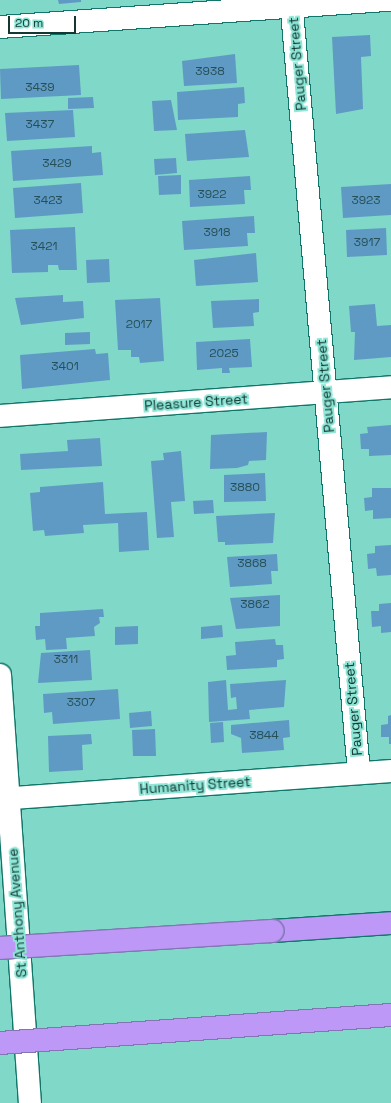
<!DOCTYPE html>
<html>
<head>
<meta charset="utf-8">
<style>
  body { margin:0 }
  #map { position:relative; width:391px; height:1103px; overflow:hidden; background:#80d8c8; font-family:"Space Grotesk",sans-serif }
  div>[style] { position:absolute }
  .building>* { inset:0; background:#5f9ac4 }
  .roads { filter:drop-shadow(1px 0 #0f7669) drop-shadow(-1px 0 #0f7669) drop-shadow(0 1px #0f7669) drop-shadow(0 -1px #0f7669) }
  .street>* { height:22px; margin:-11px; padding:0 11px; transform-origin:11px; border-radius:11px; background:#fff }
  .highway>* { height:22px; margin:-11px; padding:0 11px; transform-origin:11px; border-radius:11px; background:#bd98f6 }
  .bridges { filter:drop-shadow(1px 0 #8276b2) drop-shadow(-1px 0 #8276b2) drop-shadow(0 1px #8276b2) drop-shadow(0 -1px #8276b2) }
  .highway-bridge>* { height:22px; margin:-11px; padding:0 11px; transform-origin:11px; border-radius:11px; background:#bd98f6 }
  span { translate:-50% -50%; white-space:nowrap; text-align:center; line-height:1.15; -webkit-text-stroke:4px #8de5d5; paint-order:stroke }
  .number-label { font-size:12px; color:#265057 }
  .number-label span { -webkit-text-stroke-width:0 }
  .street-label { font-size:14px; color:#133833 }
  .scale { position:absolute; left:8px; top:16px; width:68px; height:18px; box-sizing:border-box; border:2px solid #133833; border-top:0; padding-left:5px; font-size:12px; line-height:14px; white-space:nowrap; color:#133833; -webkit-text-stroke:3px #8de5d5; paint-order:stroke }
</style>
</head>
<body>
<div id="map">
  <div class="building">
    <div style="clip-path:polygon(58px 0,81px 0,81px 2px,59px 4px)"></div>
    <div style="clip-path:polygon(370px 35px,371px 56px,361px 57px,363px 109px,336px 114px,332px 37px)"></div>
    <div style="clip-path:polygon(235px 54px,237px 83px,184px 86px,182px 61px)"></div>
    <div style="clip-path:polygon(79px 65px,81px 95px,1px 99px,0 69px)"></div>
    <div style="clip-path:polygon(244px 87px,245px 103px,238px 104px,238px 117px,178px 120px,177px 92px)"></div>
    <div style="clip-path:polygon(93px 97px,94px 108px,68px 109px,68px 98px)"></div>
    <div style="clip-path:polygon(171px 100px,177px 130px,154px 131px,152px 101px)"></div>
    <div style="clip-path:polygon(73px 110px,75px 137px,7px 141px,5px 113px)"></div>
    <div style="clip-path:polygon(245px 130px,249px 157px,187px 161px,185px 134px)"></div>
    <div style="clip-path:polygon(92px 146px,92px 153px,101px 152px,103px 175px,13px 181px,11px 151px)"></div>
    <div style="clip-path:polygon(176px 158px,177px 173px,155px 175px,154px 159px)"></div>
    <div style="clip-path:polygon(181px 175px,181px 194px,159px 195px,158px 176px)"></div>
    <div style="clip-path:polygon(250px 176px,251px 190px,244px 190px,245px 204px,190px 207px,189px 180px)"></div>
    <div style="clip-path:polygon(81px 183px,83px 213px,15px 218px,13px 188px)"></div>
    <div style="clip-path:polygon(391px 184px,391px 215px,343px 218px,341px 187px)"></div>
    <div style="clip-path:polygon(254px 216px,255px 233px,247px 233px,248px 246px,184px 250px,182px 221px)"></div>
    <div style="clip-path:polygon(75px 227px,77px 270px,59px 270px,58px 265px,48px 265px,48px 272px,12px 273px,10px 230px)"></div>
    <div style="clip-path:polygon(386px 228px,387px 255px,347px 257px,346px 230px)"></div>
    <div style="clip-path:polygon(256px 253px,258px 282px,196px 286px,194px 260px)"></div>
    <div style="clip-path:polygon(109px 259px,110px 282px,87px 283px,86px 260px)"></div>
    <div style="clip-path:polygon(63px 295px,63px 302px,83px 301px,84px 318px,21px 325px,15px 298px)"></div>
    <div style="clip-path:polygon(160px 298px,164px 361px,140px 363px,139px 357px,131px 357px,131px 350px,118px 350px,115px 300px)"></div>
    <div style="clip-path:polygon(259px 299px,259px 312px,253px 313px,254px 326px,213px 328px,211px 301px)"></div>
    <div style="clip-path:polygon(375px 304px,377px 326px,391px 325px,391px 357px,354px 360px,355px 332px,351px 332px,349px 306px)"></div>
    <div style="clip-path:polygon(90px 332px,90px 344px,65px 345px,65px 333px)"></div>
    <div style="clip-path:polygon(250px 339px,252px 367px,229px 368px,230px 373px,222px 373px,222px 368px,197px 370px,196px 342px)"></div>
    <div style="clip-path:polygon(95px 349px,96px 354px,108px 353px,110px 380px,22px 389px,20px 355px)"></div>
    <div style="clip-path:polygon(391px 425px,391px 455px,369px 456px,369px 449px,361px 449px,360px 434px,368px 433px,367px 427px)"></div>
    <div style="clip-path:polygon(267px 432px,266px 460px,249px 461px,248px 465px,237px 468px,210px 469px,211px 435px)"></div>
    <div style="clip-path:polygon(100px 438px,102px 466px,21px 470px,20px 454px,68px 451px,67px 440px)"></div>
    <div style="clip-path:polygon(181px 451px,185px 501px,171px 502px,174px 537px,157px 538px,151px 461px,164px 460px,163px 453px)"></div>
    <div style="clip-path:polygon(265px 473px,266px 501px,224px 502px,224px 475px)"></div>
    <div style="clip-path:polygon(103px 482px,105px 514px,147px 512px,149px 550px,119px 552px,118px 523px,83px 525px,84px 533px,45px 536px,44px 530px,33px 531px,30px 493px,40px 492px,40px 487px)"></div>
    <div style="clip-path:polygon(372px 488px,391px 488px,391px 518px,373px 519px,373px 510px,365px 511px,364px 498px,372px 497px)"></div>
    <div style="clip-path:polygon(213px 500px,214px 513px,194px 514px,193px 501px)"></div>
    <div style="clip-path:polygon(275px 513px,273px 543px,225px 545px,225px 542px,218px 542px,216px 516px)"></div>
    <div style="clip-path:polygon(391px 545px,391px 575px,377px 576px,376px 568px,368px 569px,367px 554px,375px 553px,375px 546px)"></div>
    <div style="clip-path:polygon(277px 554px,278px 571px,271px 571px,272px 584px,230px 587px,227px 557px)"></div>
    <div style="clip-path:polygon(280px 595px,280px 626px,236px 629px,230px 598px)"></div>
    <div style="clip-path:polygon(391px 603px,391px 632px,381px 633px,381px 626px,372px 627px,371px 611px,379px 611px,379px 604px)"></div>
    <div style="clip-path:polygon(103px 609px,104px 617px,99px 617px,100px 623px,94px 627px,95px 636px,66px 638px,67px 649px,46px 650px,45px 639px,36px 640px,35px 626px,40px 626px,40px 613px)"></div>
    <div style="clip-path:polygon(222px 625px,223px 637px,201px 639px,201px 627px)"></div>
    <div style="clip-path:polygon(138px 626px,138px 644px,115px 645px,115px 627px)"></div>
    <div style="clip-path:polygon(275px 639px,276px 645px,283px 645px,284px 659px,277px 660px,277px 667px,227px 670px,226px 656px,236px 655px,235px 642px)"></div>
    <div style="clip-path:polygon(90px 650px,92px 680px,38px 683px,41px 653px)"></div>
    <div style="clip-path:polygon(226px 680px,228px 710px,237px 709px,236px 697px,231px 698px,230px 684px,286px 680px,284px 707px,249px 710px,250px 719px,209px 722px,208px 682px)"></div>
    <div style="clip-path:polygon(118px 689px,120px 719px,53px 724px,52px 712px,44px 713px,43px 694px)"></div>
    <div style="clip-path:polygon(151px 711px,152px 726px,130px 728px,129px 713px)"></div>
    <div style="clip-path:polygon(391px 715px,391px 744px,389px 744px,389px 737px,381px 737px,381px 725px,388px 724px,388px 716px)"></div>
    <div style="clip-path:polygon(289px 720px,290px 737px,283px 738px,284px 750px,242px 753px,241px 738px,231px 734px,231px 725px)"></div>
    <div style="clip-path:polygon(223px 722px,224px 742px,211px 743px,210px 723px)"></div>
    <div style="clip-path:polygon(155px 729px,156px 756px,133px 756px,132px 730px)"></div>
    <div style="clip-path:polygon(91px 734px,92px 744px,82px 745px,83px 770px,49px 772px,48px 736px)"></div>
  </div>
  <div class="roads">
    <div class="street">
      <div style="left:291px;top:0;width:776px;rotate:84.97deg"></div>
      <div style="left:0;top:27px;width:392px;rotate:-4deg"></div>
      <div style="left:0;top:416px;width:392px;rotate:-4.2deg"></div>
      <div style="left:0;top:675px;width:429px;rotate:86deg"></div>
      <div style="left:0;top:799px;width:392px;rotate:-4.1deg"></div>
    </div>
    <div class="highway">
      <div style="left:272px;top:931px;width:119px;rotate:-3.8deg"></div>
    </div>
  </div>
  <div class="bridges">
    <div class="highway-bridge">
      <div style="left:0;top:948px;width:273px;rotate:-3.6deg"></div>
      <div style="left:0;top:1043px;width:392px;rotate:-4.1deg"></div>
    </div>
  </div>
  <div class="number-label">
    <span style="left:210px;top:72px">3938</span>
    <span style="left:40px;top:88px">3439</span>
    <span style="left:40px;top:125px">3437</span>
    <span style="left:57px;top:164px">3429</span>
    <span style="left:212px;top:195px">3922</span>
    <span style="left:48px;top:201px">3423</span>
    <span style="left:366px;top:201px">3923</span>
    <span style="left:217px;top:233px">3918</span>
    <span style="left:367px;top:243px">3917</span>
    <span style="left:44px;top:247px">3421</span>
    <span style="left:139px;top:325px">2017</span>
    <span style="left:224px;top:354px">2025</span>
    <span style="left:65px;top:367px">3401</span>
    <span style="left:245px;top:488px">3880</span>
    <span style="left:252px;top:564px">3868</span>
    <span style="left:255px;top:605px">3862</span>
    <span style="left:66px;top:660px">3311</span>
    <span style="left:81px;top:703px">3307</span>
    <span style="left:264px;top:736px">3844</span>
  </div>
  <div class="street-label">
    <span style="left:297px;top:64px;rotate:-95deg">Pauger Street</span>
    <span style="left:325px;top:386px;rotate:-95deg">Pauger Street</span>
    <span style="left:196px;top:402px;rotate:-4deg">Pleasure Street</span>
    <span style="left:353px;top:709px;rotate:-95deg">Pauger Street</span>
    <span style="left:195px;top:785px;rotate:-4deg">Humanity Street</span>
    <span style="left:17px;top:913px;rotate:-94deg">St Anthony Avenue</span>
  </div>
  <div class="scale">20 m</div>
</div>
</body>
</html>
